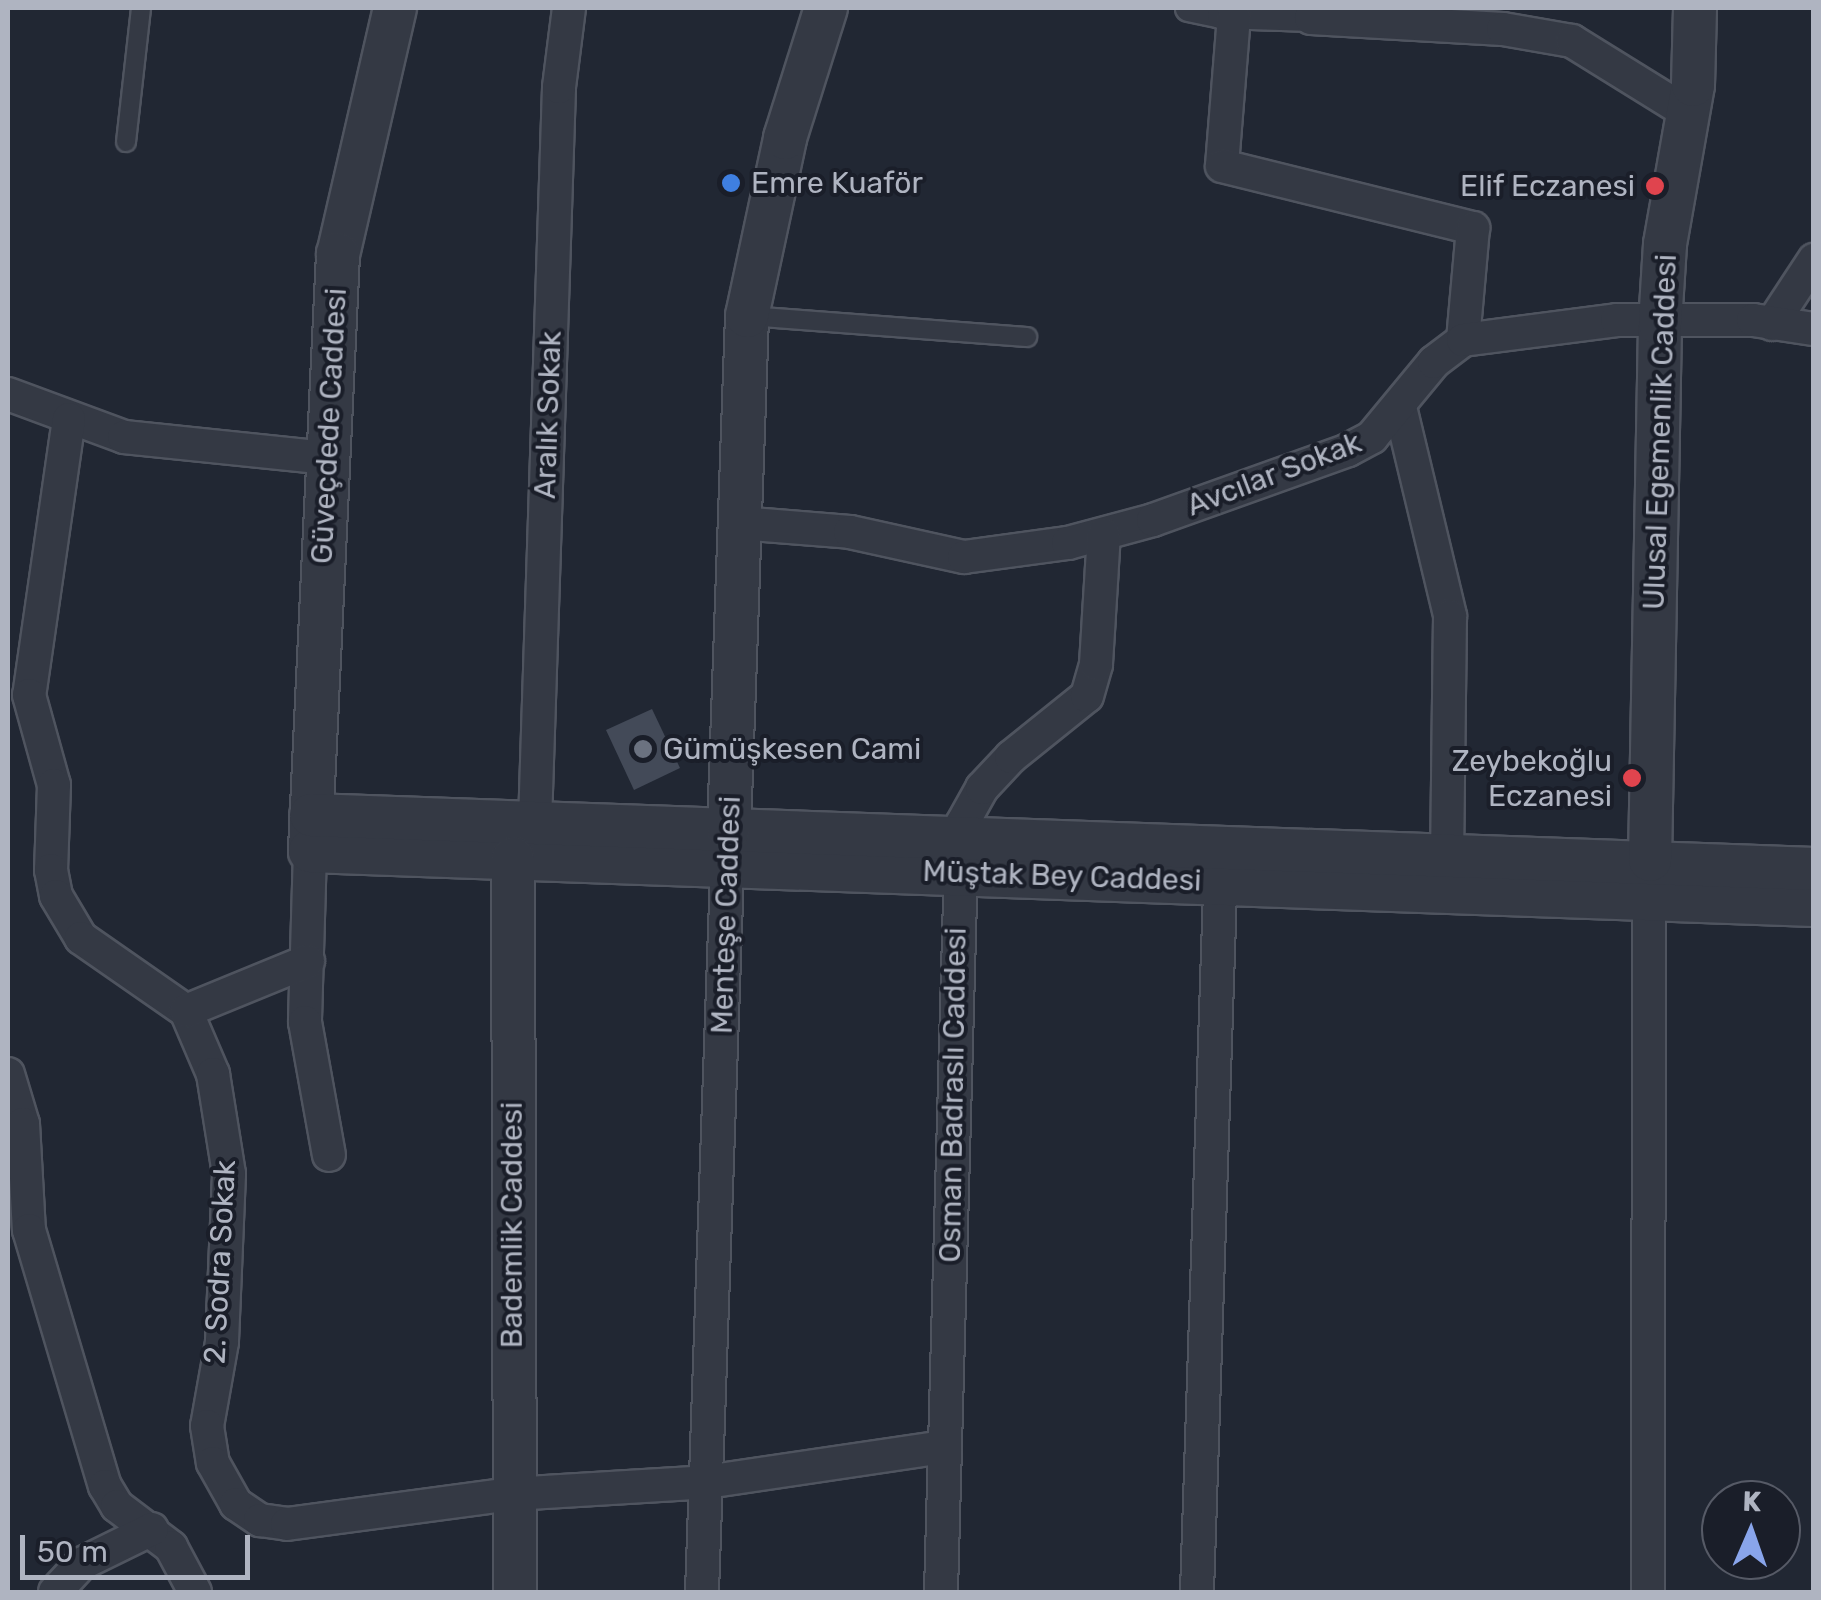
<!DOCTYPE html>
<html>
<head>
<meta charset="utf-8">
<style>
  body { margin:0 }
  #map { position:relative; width:1821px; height:1600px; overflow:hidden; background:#212733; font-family:Rubik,sans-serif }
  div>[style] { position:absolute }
  .building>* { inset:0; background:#434a58 }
  .roads { filter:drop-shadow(2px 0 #4f545f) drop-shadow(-2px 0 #4f545f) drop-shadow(0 2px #4f545f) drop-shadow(0 -2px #4f545f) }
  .service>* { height:18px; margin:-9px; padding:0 9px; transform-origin:9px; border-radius:9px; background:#343944 }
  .pedestrian>* { height:25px; margin:-12.5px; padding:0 12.5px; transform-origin:12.5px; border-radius:12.5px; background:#343944 }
  .minor>* { height:32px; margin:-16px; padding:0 16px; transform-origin:16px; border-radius:16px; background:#343944 }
  .tertiary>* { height:42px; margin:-21px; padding:0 21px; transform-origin:21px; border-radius:21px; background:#343944 }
  .dots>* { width:28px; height:28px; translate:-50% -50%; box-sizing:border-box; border:5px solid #1a1e29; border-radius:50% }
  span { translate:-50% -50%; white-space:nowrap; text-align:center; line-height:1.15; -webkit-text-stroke:8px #1a1e29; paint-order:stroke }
  .poi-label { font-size:30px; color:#afb4c1 }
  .left { translate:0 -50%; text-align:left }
  .right { translate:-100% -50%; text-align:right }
  .street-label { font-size:30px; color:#afb4c1 }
  .frame { position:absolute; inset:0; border:10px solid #afb4c1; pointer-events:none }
  .north { position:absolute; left:1701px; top:1480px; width:100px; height:100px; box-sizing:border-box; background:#1a1e29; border:2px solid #565a66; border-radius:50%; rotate:2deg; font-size:28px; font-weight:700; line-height:40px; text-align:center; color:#afb4c1 }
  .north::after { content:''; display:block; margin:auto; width:35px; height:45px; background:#89a5eb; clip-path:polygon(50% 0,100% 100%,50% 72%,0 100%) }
  .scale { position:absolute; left:20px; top:1535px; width:230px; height:45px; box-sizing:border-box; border:5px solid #afb4c1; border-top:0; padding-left:12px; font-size:30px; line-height:35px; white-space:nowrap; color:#afb4c1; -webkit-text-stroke:8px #1a1e29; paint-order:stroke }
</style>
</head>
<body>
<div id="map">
  <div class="building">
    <div style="clip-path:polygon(652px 709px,680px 768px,634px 790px,606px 730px)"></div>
  </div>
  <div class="roads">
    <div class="service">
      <div style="left:126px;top:142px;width:135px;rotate:-83.6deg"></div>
      <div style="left:748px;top:316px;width:280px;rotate:4.3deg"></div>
    </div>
    <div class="pedestrian">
      <div style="left:1188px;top:8px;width:33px;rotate:12deg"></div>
      <div style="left:1220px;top:15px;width:91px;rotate:1.9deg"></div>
    </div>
    <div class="minor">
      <div style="left:1316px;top:8px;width:11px;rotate:117deg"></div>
      <div style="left:1311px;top:18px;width:192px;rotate:3.3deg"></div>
      <div style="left:1503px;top:29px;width:70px;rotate:9.9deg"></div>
      <div style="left:1572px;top:41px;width:137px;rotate:31.8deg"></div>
      <div style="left:1234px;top:16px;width:150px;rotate:94.6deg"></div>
      <div style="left:1222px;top:166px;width:259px;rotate:13.9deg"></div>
      <div style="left:1473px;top:228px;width:112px;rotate:95.1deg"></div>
      <div style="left:1772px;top:324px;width:77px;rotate:-56.7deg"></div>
      <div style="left:8px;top:394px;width:124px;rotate:20.3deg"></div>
      <div style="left:124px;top:437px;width:203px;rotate:5.9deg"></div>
      <div style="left:1400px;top:407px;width:215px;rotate:76.5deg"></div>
      <div style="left:1450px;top:616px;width:237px;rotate:90.7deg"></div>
      <div style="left:69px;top:419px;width:279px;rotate:98.2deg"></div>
      <div style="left:29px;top:695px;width:93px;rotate:74.5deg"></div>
      <div style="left:54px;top:785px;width:85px;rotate:92deg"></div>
      <div style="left:51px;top:870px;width:26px;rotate:79deg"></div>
      <div style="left:56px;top:896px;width:49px;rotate:59.2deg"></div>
      <div style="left:81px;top:938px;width:128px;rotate:34.8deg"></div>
      <div style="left:186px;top:1011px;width:69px;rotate:66.8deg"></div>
      <div style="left:213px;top:1074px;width:101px;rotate:80.9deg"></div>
      <div style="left:229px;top:1174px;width:168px;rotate:92.4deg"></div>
      <div style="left:222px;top:1342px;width:85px;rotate:100.1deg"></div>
      <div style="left:207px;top:1426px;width:37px;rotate:81deg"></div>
      <div style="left:213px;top:1463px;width:47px;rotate:60.7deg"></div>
      <div style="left:236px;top:1504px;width:29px;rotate:34deg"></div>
      <div style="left:260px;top:1520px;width:27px;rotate:8deg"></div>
      <div style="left:287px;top:1524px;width:227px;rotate:-7.6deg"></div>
      <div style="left:512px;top:1494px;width:194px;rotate:-3.5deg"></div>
      <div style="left:706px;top:1482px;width:241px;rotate:-8.4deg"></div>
      <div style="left:739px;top:523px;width:111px;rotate:4.6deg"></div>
      <div style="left:850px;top:532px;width:117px;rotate:12.4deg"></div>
      <div style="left:964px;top:557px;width:105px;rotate:-7.7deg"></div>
      <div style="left:1068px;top:543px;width:88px;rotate:-15.1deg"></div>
      <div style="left:1153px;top:520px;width:207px;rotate:-19.7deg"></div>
      <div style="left:1348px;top:450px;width:27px;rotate:-28deg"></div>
      <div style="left:1372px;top:437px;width:97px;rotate:-50.4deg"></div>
      <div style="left:1434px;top:362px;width:36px;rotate:-37deg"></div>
      <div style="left:1463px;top:340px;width:155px;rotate:-7.4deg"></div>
      <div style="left:1617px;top:320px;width:136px"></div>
      <div style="left:1753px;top:320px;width:62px;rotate:8.4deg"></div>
      <div style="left:535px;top:823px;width:736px;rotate:-88.13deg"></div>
      <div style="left:559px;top:87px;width:80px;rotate:-82.8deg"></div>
      <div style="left:310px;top:851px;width:171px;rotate:91.7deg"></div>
      <div style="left:305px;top:1022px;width:135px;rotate:79.8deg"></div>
      <div style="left:186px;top:1011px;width:132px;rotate:-22.3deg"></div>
      <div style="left:8px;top:1074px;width:52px;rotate:73.3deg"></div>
      <div style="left:23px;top:1124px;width:106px;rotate:86.8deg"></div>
      <div style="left:29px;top:1230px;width:267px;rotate:73.5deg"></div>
      <div style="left:105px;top:1486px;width:23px;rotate:59deg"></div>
      <div style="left:117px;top:1506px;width:68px;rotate:37.2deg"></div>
      <div style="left:171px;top:1547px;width:51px;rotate:61.9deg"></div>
      <div style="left:55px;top:1592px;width:38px;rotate:-47deg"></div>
      <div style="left:81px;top:1564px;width:79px;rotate:-26.2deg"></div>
      <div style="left:702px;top:1592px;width:750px;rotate:-88.01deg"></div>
      <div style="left:941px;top:1592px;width:768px;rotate:-88.43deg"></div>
      <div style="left:962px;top:824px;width:41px;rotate:-60.9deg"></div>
      <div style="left:982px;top:788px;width:42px;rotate:-46.9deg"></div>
      <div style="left:1011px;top:757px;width:97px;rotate:-38.8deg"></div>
      <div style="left:1087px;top:696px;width:33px;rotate:-74deg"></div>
      <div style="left:1096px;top:664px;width:130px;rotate:-86.5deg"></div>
      <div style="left:1197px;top:1592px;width:730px;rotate:-88.12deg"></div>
      <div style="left:1648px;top:1592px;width:715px;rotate:-89.92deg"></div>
    </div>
    <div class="tertiary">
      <div style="left:395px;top:8px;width:253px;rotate:103deg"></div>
      <div style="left:338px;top:254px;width:598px;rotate:92.69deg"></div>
      <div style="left:310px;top:851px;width:1505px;rotate:2.06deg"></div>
      <div style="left:311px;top:815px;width:1504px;rotate:2.06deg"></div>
      <div style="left:729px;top:829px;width:513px;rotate:-87.99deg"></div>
      <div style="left:747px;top:316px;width:182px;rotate:-77.9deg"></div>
      <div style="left:785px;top:138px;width:136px;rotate:-72.5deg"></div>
      <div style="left:513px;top:858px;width:734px;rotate:89.84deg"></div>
      <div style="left:1650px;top:860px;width:536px;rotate:-88.93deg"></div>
      <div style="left:1660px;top:324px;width:80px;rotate:-86.4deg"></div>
      <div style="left:1665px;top:244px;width:161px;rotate:-80deg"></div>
      <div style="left:1693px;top:85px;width:77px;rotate:-88.5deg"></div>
    </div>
  </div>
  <div class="dots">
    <div style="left:731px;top:183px;background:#3f7fe0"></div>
    <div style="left:1655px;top:186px;background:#e0444e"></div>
    <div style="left:643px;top:749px;background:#6b7280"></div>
    <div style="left:1632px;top:778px;background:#e0444e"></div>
  </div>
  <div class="poi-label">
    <span class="left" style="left:751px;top:183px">Emre Kuaför</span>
    <span class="right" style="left:1635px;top:186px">Elif Eczanesi</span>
    <span class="left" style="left:663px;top:749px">Gümüşkesen Cami</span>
    <span class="right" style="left:1612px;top:778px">Zeybekoğlu<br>Eczanesi</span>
  </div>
  <div class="street-label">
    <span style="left:548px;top:415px;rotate:-88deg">Aralık Sokak</span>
    <span style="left:329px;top:426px;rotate:-87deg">Güveçdede Caddesi</span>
    <span style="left:1660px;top:432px;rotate:-88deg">Ulusal Egemenlik Caddesi</span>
    <span style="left:1274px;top:474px;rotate:-21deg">Avcılar Sokak</span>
    <span style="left:1062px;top:876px;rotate:2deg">Müştak Bey Caddesi</span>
    <span style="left:726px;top:915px;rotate:-88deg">Menteşe Caddesi</span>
    <span style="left:953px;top:1095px;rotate:-89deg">Osman Badraslı Caddesi</span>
    <span style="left:512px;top:1225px;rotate:-90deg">Bademlik Caddesi</span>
    <span style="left:220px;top:1262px;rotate:-87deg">2. Sodra Sokak</span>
  </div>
  <div class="frame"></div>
  <div class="north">K</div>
  <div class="scale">50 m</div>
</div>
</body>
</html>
